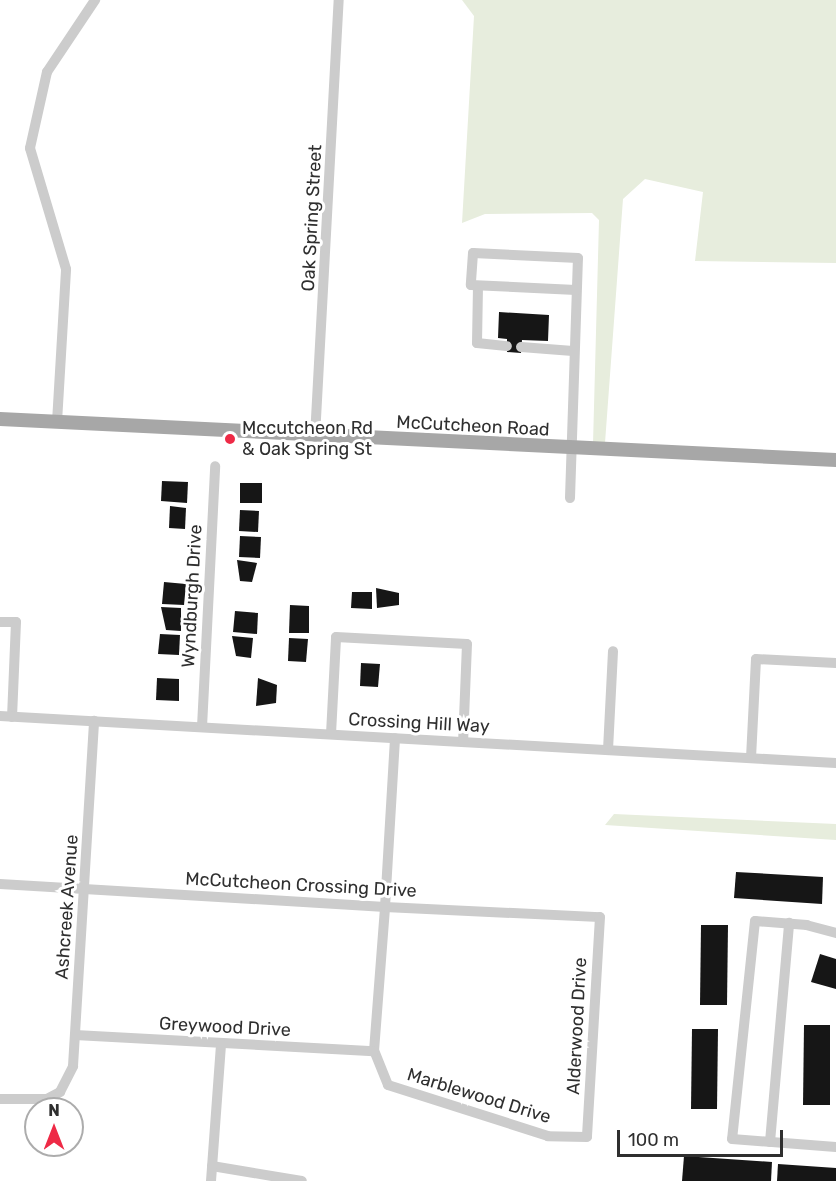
<!DOCTYPE html>
<html>
<head>
<meta charset="utf-8">
<style>
  body { margin:0 }
  #map { position:relative; width:836px; height:1181px; overflow:hidden; background:#fff; font-family:Rubik,sans-serif }
  div>[style] { position:absolute }
  .green>* { inset:0; background:#e7eddd }
  .building>* { inset:0; background:#161616 }
  .minor>* { height:10px; margin:-5px; padding:0 5px; transform-origin:5px; border-radius:5px; background:#ccc }
  .major>* { height:14px; margin:-7px; padding:0 7px; transform-origin:7px; border-radius:7px; background:#a7a7a7 }
  .dots>* { width:16px; height:16px; translate:-50% -50%; box-sizing:border-box; border:3px solid #fff; border-radius:50% }
  span { translate:-50% -50%; white-space:nowrap; text-align:center; line-height:1.15; -webkit-text-stroke:6px #fff; paint-order:stroke }
  .street-label { font-size:18px; color:#2f2f2f }
  .poi-label { font-size:18px; color:#2f2f2f }
  .left { translate:0 -50%; text-align:left }
  .north { position:absolute; left:24px; top:1097px; width:60px; height:60px; box-sizing:border-box; background:#fff; border:2px solid #acacac; border-radius:50%; rotate:0deg; font-size:16px; font-weight:700; line-height:24px; text-align:center; color:#2f2f2f }
  .north::after { content:''; display:block; margin:auto; width:21px; height:27px; background:#ee2a46; clip-path:polygon(50% 0,100% 100%,50% 72%,0 100%) }
  .scale { position:absolute; left:617px; top:1130px; width:166px; height:27px; box-sizing:border-box; border:3px solid #2f2f2f; border-top:0; padding-left:8px; font-size:18px; line-height:21px; white-space:nowrap; color:#2f2f2f; -webkit-text-stroke:4px #fff; paint-order:stroke }
</style>
</head>
<body>
<div id="map">
  <div class="green">
    <div style="clip-path:polygon(462px 0,836px 0,836px 263px,695px 261px,703px 192px,645px 179px,623px 199px,605px 443px,593px 444px,599px 220px,592px 213px,485px 214px,462px 223px,474px 16px)"></div>
    <div style="clip-path:polygon(614px 814px,836px 824px,836px 840px,605px 825px)"></div>
  </div>
  <div class="building">
    <div style="clip-path:polygon(499px 312px,549px 315px,548px 341px,522px 340px,521px 353px,507px 352px,507px 339px,498px 338px)"></div>
    <div style="clip-path:polygon(162px 481px,188px 482px,187px 503px,161px 501px)"></div>
    <div style="clip-path:polygon(240px 483px,262px 483px,262px 503px,240px 503px)"></div>
    <div style="clip-path:polygon(170px 506px,186px 508px,185px 529px,169px 528px)"></div>
    <div style="clip-path:polygon(240px 510px,259px 511px,258px 532px,239px 531px)"></div>
    <div style="clip-path:polygon(240px 536px,261px 537px,260px 558px,239px 557px)"></div>
    <div style="clip-path:polygon(237px 560px,257px 563px,252px 582px,240px 581px)"></div>
    <div style="clip-path:polygon(164px 582px,186px 584px,184px 605px,162px 604px)"></div>
    <div style="clip-path:polygon(376px 588px,399px 593px,399px 605px,377px 608px)"></div>
    <div style="clip-path:polygon(352px 592px,372px 592px,372px 609px,351px 608px)"></div>
    <div style="clip-path:polygon(290px 605px,309px 606px,309px 633px,289px 633px)"></div>
    <div style="clip-path:polygon(161px 607px,181px 608px,181px 631px,166px 630px)"></div>
    <div style="clip-path:polygon(235px 611px,258px 613px,257px 634px,233px 632px)"></div>
    <div style="clip-path:polygon(160px 634px,180px 635px,179px 655px,158px 654px)"></div>
    <div style="clip-path:polygon(232px 636px,253px 638px,251px 658px,236px 656px)"></div>
    <div style="clip-path:polygon(289px 638px,308px 639px,306px 662px,288px 661px)"></div>
    <div style="clip-path:polygon(361px 663px,380px 664px,378px 687px,360px 686px)"></div>
    <div style="clip-path:polygon(157px 678px,179px 679px,179px 701px,156px 700px)"></div>
    <div style="clip-path:polygon(258px 678px,277px 685px,276px 703px,256px 706px)"></div>
    <div style="clip-path:polygon(736px 872px,823px 877px,822px 904px,734px 898px)"></div>
    <div style="clip-path:polygon(701px 925px,728px 925px,727px 1005px,700px 1005px)"></div>
    <div style="clip-path:polygon(820px 954px,836px 959px,836px 989px,811px 982px)"></div>
    <div style="clip-path:polygon(804px 1025px,830px 1025px,830px 1105px,803px 1105px)"></div>
    <div style="clip-path:polygon(692px 1029px,718px 1029px,717px 1109px,691px 1109px)"></div>
    <div style="clip-path:polygon(684px 1156px,772px 1162px,771px 1181px,682px 1181px)"></div>
    <div style="clip-path:polygon(778px 1164px,836px 1168px,836px 1181px,777px 1181px)"></div>
  </div>
  <div class="minor">
    <div style="left:478px;top:286px;width:57px;rotate:91deg"></div>
    <div style="left:477px;top:343px;width:30px;rotate:6deg"></div>
    <div style="left:521px;top:347px;width:52px;rotate:4.4deg"></div>
    <div style="left:57px;top:422px;width:153px;rotate:-86.6deg"></div>
    <div style="left:66px;top:269px;width:126px;rotate:-106.6deg"></div>
    <div style="left:30px;top:148px;width:78px;rotate:-77.4deg"></div>
    <div style="left:47px;top:72px;width:87px;rotate:-56.3deg"></div>
    <div style="left:315px;top:437px;width:438px;rotate:-86.9deg"></div>
    <div style="left:570px;top:498px;width:240px;rotate:-88.1deg"></div>
    <div style="left:578px;top:258px;width:105px;rotate:-177.3deg"></div>
    <div style="left:473px;top:253px;width:32px;rotate:94deg"></div>
    <div style="left:471px;top:285px;width:105px;rotate:2.7deg"></div>
    <div style="left:0;top:622px;width:16px"></div>
    <div style="left:16px;top:622px;width:95px;rotate:92.4deg"></div>
    <div style="left:0;top:716px;width:837px;rotate:3.22deg"></div>
    <div style="left:202px;top:727px;width:261px;rotate:-87.1deg"></div>
    <div style="left:331px;top:734px;width:97px;rotate:-87deg"></div>
    <div style="left:336px;top:637px;width:131px;rotate:3.1deg"></div>
    <div style="left:467px;top:644px;width:98px;rotate:92.3deg"></div>
    <div style="left:608px;top:750px;width:99px;rotate:-87.1deg"></div>
    <div style="left:751px;top:758px;width:99px;rotate:-87.1deg"></div>
    <div style="left:756px;top:659px;width:80px;rotate:2.9deg"></div>
    <div style="left:0;top:884px;width:386px;rotate:3.4deg"></div>
    <div style="left:385px;top:907px;width:215px;rotate:2.7deg"></div>
    <div style="left:600px;top:917px;width:220px;rotate:93.4deg"></div>
    <div style="left:587px;top:1137px;width:39px;rotate:-179deg"></div>
    <div style="left:548px;top:1136px;width:168px;rotate:-162.3deg"></div>
    <div style="left:388px;top:1085px;width:37px;rotate:-112deg"></div>
    <div style="left:374px;top:1051px;width:144px;rotate:-85.6deg"></div>
    <div style="left:385px;top:907px;width:169px;rotate:-86.6deg"></div>
    <div style="left:836px;top:933px;width:30px;rotate:-165deg"></div>
    <div style="left:807px;top:925px;width:52px;rotate:-175.6deg"></div>
    <div style="left:755px;top:921px;width:219px;rotate:96deg"></div>
    <div style="left:732px;top:1139px;width:104px;rotate:4.4deg"></div>
    <div style="left:75px;top:1035px;width:299px;rotate:3.1deg"></div>
    <div style="left:0;top:1099px;width:47px"></div>
    <div style="left:47px;top:1099px;width:15px;rotate:-28deg"></div>
    <div style="left:60px;top:1092px;width:29px;rotate:-63deg"></div>
    <div style="left:73px;top:1066px;width:346px;rotate:-86.5deg"></div>
    <div style="left:770px;top:1142px;width:220px;rotate:-85deg"></div>
    <div style="left:212px;top:1166px;width:91px;rotate:9.5deg"></div>
    <div style="left:211px;top:1181px;width:137px;rotate:-85.8deg"></div>
  </div>
  <div class="major">
    <div style="left:0;top:419px;width:837px;rotate:2.81deg"></div>
  </div>
  <div class="dots">
    <div style="left:230px;top:439px;background:#ee2a46"></div>
  </div>
  <div class="street-label">
    <span style="left:312px;top:218px;rotate:-87deg">Oak Spring Street</span>
    <span style="left:473px;top:426px;rotate:3deg">McCutcheon Road</span>
    <span style="left:192px;top:596px;rotate:-87deg">Wyndburgh Drive</span>
    <span style="left:419px;top:723px;rotate:3deg">Crossing Hill Way</span>
    <span style="left:301px;top:885px;rotate:3deg">McCutcheon Crossing Drive</span>
    <span style="left:67px;top:907px;rotate:-86deg">Ashcreek Avenue</span>
    <span style="left:577px;top:1026px;rotate:-87deg">Alderwood Drive</span>
    <span style="left:225px;top:1027px;rotate:3deg">Greywood Drive</span>
    <span style="left:479px;top:1096px;rotate:17deg">Marblewood Drive</span>
  </div>
  <div class="poi-label">
    <span class="left" style="left:242px;top:439px">Mccutcheon Rd<br>&amp; Oak Spring St</span>
  </div>
  <div class="north">N</div>
  <div class="scale">100 m</div>
</div>
</body>
</html>
